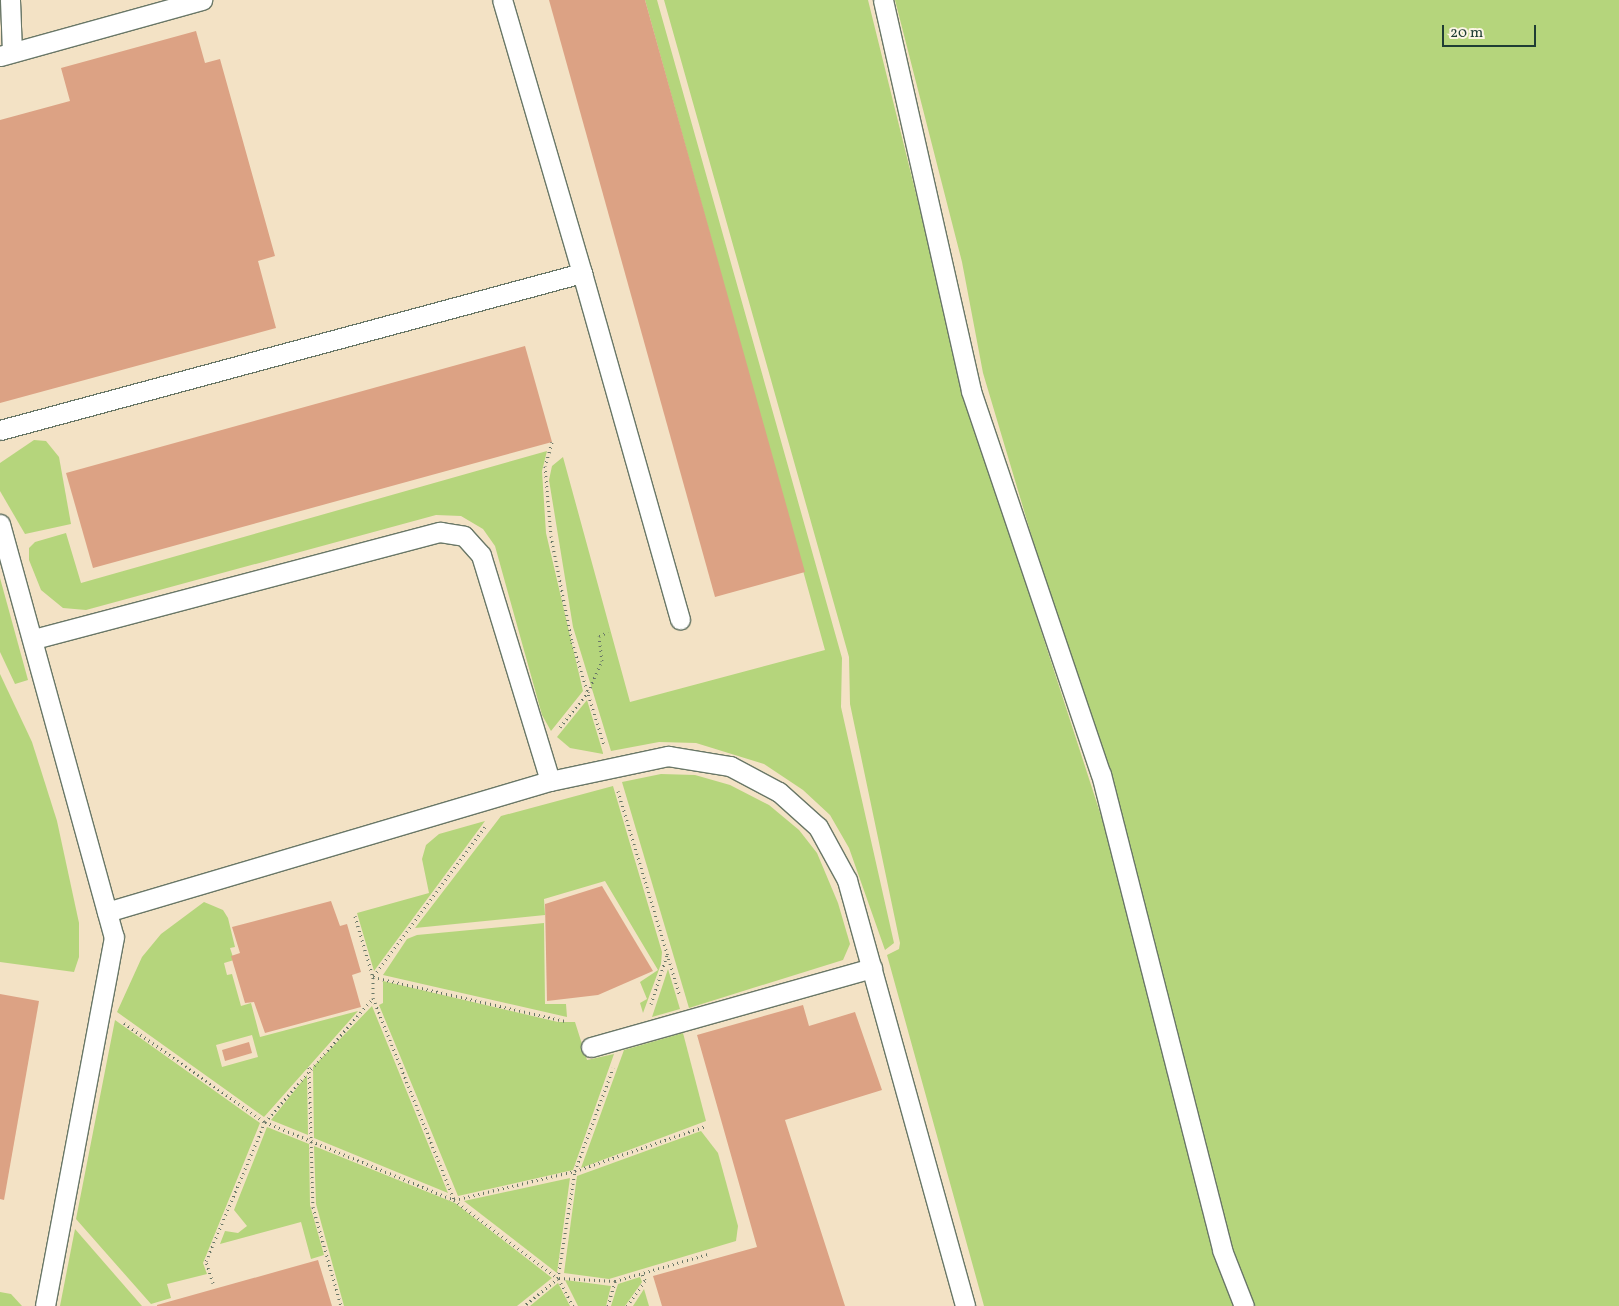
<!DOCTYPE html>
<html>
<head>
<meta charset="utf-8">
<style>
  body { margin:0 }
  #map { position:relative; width:1619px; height:1306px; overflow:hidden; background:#f3e2c5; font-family:Vollkorn,serif }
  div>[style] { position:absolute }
  .green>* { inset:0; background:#b5d57c }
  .building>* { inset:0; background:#dca284 }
  .path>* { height:3px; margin-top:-1.5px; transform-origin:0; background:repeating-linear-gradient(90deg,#697767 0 1px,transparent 0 5px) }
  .roads { filter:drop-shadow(1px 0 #697767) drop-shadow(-1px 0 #697767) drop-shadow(0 1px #697767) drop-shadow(0 -1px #697767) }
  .service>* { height:19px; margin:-9.5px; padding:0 9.5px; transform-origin:9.5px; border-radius:9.5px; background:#fff }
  span { translate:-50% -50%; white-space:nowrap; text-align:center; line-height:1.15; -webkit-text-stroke:4px #fcf5e5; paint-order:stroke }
  .scale { position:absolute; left:1442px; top:25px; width:94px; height:22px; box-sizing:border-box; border:2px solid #1f3d34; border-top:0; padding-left:6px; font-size:15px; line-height:18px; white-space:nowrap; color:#1f3d34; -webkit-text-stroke:4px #fcf5e5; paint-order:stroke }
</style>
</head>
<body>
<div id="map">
  <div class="green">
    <div style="clip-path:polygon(645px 0,657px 0,842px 658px,841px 707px,894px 943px,885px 950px,849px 848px,830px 815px,803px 790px,764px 764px,696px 743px,659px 742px,611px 751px,573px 627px,549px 480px,552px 466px,563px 457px,630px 702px,825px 650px)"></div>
    <div style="clip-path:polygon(664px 0,868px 0,969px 408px,1126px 893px,1236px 1306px,984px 1306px,887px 955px,899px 949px,900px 943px,850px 704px,849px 657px)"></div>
    <div style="clip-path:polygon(895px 0,1619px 0,1619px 1306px,1252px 1306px,1239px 1276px,1109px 767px,1070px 665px,983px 373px,962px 262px)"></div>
    <div style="clip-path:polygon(34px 440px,46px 441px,59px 457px,71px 524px,25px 534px,0 491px,0 463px)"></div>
    <div style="clip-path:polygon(547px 451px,542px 471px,546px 533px,583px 691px,551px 731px,542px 715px,495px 546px,483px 529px,461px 516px,436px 515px,86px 610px,63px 608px,41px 590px,29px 560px,29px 548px,35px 542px,66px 533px,81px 583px)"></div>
    <div style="clip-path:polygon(0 578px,28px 680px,15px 684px,0 652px)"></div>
    <div style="clip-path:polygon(0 674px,32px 742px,57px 821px,79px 923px,79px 957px,74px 972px,0 962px)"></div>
    <div style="clip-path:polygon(587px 700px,603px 753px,603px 754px,570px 748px,557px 737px)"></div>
    <div style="clip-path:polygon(661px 774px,695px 775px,730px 785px,769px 805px,799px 830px,817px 853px,838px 903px,850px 944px,843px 960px,689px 1008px,622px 782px)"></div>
    <div style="clip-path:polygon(613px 786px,662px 952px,661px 964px,643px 1013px,640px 1003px,647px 999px,640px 982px,658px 970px,605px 881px,544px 899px,545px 915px,415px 928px,501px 816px)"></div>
    <div style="clip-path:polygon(485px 821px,374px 971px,357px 913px,429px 893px,422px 859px,426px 845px,439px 834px)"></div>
    <div style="clip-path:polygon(evenodd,204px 902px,223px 910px,228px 918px,235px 947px,230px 948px,234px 960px,224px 963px,227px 975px,232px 974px,241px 1006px,251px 1003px,260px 1037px,358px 1011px,264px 1117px,117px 1012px,142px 957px,161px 934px,204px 902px,252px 1035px,258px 1057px,222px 1067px,216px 1045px,252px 1035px)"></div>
    <div style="clip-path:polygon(544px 923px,545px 1004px,566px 1004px,567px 1017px,383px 975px,407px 939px,417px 935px)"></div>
    <div style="clip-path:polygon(668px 969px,680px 1009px,652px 1017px)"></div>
    <div style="clip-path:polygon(383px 981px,558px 1022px,575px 1022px,587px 1060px,614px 1054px,573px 1170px,458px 1196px,379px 1005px,383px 1003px)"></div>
    <div style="clip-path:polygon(372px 1006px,448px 1193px,314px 1138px,313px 1067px)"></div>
    <div style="clip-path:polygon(115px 1020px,260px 1123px,203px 1263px,207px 1274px,167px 1284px,171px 1298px,151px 1304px,76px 1219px)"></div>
    <div style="clip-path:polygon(683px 1033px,706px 1121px,581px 1168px,624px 1050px)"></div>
    <div style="clip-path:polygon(307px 1075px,308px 1135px,271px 1120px)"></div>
    <div style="clip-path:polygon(267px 1127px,309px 1144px,310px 1205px,324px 1255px,311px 1259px,301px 1222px,220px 1244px,225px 1231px,238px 1233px,247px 1226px,234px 1210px)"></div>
    <div style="clip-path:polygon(701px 1131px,718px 1153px,738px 1226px,736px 1241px,609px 1279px,564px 1273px,577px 1176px)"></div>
    <div style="clip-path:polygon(314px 1146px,455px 1203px,552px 1278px,517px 1306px,344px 1306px,316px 1204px)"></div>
    <div style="clip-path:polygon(570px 1178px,557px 1273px,464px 1201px)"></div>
    <div style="clip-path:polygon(75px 1229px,142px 1306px,60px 1306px)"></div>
    <div style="clip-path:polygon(640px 1277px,642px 1282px,625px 1306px,611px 1306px,618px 1284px)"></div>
    <div style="clip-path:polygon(565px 1280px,611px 1286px,606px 1306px,578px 1306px)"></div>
    <div style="clip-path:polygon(558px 1283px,570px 1306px,530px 1306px)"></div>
    <div style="clip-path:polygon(644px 1289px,649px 1306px,633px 1306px)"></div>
    <div style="clip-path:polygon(0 1292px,11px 1294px,22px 1306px,0 1306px)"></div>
  </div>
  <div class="building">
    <div style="clip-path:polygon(549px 0,645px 0,805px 572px,715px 597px)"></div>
    <div style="clip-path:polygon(196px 31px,205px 63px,220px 59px,275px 256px,258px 261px,276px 328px,0 403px,0 120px,70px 101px,61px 68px)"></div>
    <div style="clip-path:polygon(525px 346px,552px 442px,93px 568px,66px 473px)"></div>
    <div style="clip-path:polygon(602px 886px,653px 971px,598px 995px,547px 1001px,545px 904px)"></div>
    <div style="clip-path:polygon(331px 901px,340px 926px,347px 924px,361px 972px,352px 975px,361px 1007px,265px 1033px,254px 1002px,245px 1003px,231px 956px,240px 953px,232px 927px)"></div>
    <div style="clip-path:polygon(0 994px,39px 1001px,4px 1200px,0 1199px)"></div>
    <div style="clip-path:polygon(803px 1005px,809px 1026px,855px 1012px,882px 1090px,785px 1120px,845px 1306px,662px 1306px,653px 1276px,757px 1247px,697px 1035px)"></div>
    <div style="clip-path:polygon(249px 1042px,252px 1053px,225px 1061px,222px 1050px)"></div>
    <div style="clip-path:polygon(318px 1260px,332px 1306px,157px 1306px,157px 1305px)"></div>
  </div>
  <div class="path">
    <div style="left:552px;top:442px;width:25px;rotate:106deg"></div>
    <div style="left:545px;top:466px;width:70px;rotate:85.1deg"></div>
    <div style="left:551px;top:536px;width:108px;rotate:78.8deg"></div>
    <div style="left:572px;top:642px;width:108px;rotate:72.7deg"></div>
    <div style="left:560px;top:727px;width:45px;rotate:-51.3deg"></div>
    <div style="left:588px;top:692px;width:34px;rotate:-66deg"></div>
    <div style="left:602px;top:661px;width:25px;rotate:-97deg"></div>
    <div style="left:599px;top:636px;width:10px;rotate:-24deg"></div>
    <div style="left:618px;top:791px;width:214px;rotate:73.2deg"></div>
    <div style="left:485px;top:827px;width:187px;rotate:126.7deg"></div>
    <div style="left:373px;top:977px;width:197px;rotate:12.9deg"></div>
    <div style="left:355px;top:916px;width:64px;rotate:73.6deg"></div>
    <div style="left:373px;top:977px;width:21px;rotate:90deg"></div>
    <div style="left:651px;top:1004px;width:52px;rotate:-71.9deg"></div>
    <div style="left:124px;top:1023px;width:172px;rotate:35.1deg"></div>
    <div style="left:265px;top:1122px;width:204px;rotate:22.4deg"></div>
    <div style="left:454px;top:1200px;width:124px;rotate:-13.5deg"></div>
    <div style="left:575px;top:1171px;width:139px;rotate:-19deg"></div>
    <div style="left:309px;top:1067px;width:140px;rotate:88.4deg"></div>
    <div style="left:313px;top:1207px;width:103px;rotate:74.2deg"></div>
    <div style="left:559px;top:1278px;width:56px;rotate:3.1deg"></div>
    <div style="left:615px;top:1281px;width:97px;rotate:-16.2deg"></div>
    <div style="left:213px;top:1283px;width:23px;rotate:-108deg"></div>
    <div style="left:206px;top:1261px;width:151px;rotate:-67deg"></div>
    <div style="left:265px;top:1122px;width:164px;rotate:-48.9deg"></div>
    <div style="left:373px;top:998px;width:218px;rotate:68.1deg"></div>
    <div style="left:454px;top:1200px;width:130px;rotate:36.9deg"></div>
    <div style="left:558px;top:1278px;width:44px;rotate:140.5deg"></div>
    <div style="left:573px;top:1306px;width:32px;rotate:-118deg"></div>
    <div style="left:558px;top:1278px;width:108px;rotate:-81deg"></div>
    <div style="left:575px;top:1171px;width:110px;rotate:-69.7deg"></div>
    <div style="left:608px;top:1306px;width:26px;rotate:-74deg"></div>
    <div style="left:627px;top:1306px;width:32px;rotate:-55deg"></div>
    <div style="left:645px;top:1280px;width:8px;rotate:-113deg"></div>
  </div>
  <div class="roads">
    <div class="service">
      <div style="left:10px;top:0;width:52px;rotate:87.8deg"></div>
      <div style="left:883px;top:0;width:401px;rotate:77.3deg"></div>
      <div style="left:971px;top:391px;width:404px;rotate:71.3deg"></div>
      <div style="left:1101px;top:774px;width:491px;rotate:75.7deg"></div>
      <div style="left:1222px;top:1250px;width:60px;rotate:68.6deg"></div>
      <div style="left:0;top:56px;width:210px;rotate:-15.5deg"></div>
      <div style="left:582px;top:273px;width:360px;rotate:74.2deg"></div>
      <div style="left:0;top:430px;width:603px;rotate:-15.1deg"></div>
      <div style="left:582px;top:273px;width:284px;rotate:-106.3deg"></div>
      <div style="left:0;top:524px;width:428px;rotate:74.6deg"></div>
      <div style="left:114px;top:937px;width:375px;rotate:100.6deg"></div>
      <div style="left:34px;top:639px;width:420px;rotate:-14.8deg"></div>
      <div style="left:440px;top:532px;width:24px;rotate:9deg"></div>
      <div style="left:464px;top:536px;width:25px;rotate:48deg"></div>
      <div style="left:481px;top:555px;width:236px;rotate:73deg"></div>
      <div style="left:107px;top:912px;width:462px;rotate:-16.5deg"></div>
      <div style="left:550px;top:781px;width:121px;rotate:-12deg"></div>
      <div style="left:668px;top:756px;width:63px;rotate:9.2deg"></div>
      <div style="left:730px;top:766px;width:55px;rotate:28deg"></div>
      <div style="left:779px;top:792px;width:52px;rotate:41.9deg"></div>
      <div style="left:818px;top:827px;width:60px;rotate:61.3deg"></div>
      <div style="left:847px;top:880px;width:442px;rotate:74.5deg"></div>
      <div style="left:591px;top:1047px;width:292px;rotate:-15.7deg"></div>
    </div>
  </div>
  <div class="scale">20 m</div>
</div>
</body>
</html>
